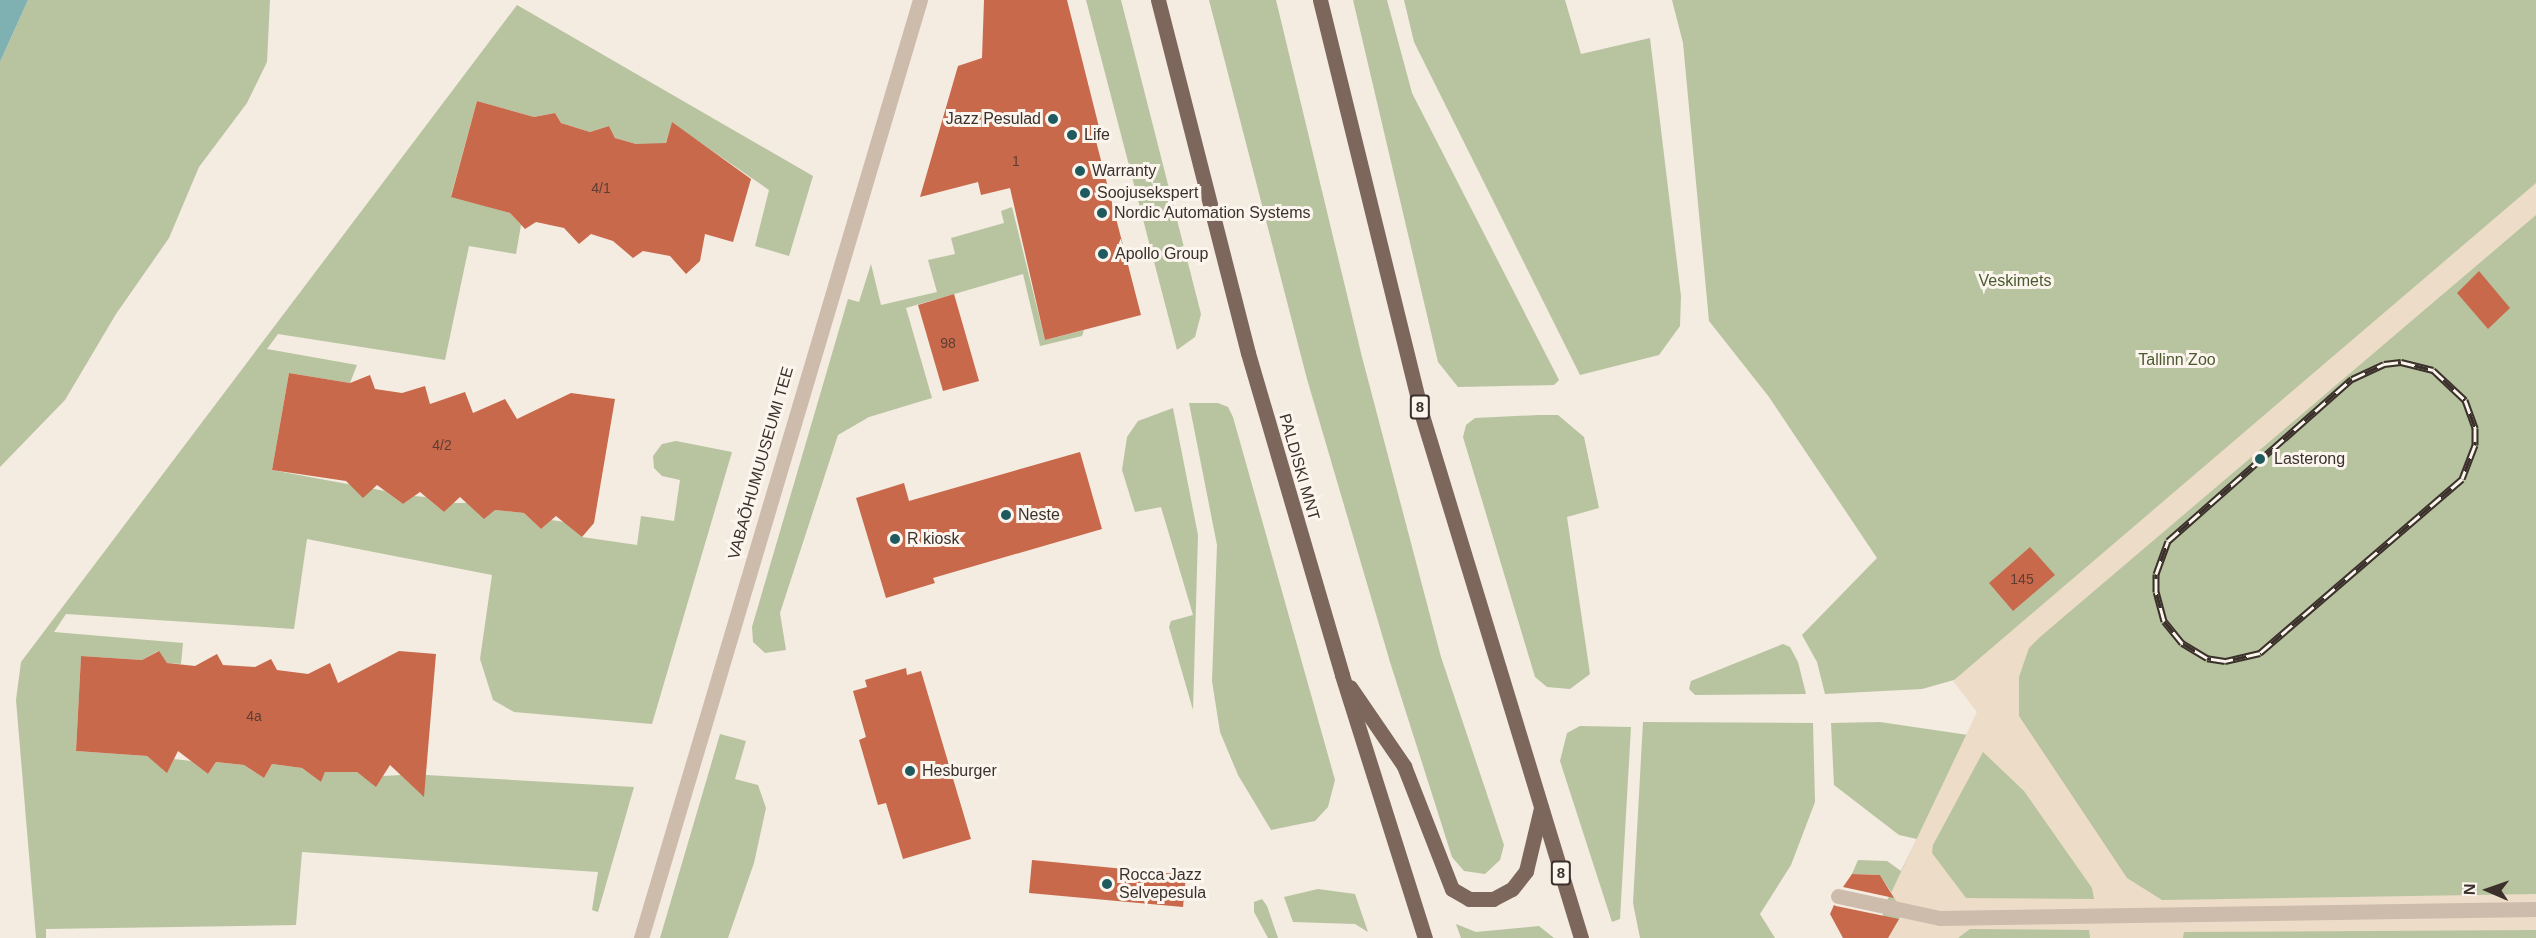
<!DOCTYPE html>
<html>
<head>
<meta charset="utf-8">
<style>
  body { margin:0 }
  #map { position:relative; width:2536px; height:938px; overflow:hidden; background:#f4ebe1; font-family:Arial,sans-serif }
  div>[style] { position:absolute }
  .green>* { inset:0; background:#b8c4a0 }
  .plaza>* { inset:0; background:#ecdcc8 }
  .water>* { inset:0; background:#7fb0b2 }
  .building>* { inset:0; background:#c8694b }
  .minor>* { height:15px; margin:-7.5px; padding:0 7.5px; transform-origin:7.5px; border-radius:7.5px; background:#cdbbac }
  .major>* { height:15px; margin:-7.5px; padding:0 7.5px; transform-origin:7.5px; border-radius:7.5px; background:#7d675c }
  .rail>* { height:7px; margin-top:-3.5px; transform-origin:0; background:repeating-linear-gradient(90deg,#fbf5ee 0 14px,#3b302b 0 28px); box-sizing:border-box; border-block:2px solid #3b302b }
  .dots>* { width:16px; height:16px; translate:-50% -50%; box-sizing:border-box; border:3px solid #fbf5ee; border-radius:50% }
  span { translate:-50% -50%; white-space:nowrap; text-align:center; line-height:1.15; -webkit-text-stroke:6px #fbf5ee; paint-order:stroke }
  .number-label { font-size:14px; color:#5e3e33 }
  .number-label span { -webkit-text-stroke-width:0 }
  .shield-label span { padding:2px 4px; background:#fbf5ee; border:2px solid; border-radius:4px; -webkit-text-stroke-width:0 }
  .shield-label { font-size:15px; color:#3b302b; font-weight:700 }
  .poi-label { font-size:16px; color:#3b302b }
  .right { translate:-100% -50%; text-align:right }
  .left { translate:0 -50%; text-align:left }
  .park-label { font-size:16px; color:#4a5a2e }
  .street-label { font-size:16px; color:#3b302b }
  .north { position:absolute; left:2458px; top:860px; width:60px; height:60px; -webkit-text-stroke:4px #fbf5ee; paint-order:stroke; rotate:272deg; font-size:16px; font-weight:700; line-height:24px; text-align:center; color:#3b302b }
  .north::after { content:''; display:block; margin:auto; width:21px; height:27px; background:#3b302b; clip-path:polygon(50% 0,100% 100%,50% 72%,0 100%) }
</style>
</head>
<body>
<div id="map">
  <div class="green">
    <div style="clip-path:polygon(28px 0,270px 0,267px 62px,247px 103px,199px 167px,169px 238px,116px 314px,65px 400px,0 467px,0 62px)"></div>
    <div style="clip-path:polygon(1086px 0,1121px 0,1201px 314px,1195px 337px,1177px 350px)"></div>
    <div style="clip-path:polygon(1209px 0,1276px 0,1362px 357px,1441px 657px,1504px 845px,1500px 860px,1485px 874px,1464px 871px,1452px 857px,1390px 662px,1307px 379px)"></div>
    <div style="clip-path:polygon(1353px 0,1387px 0,1412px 93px,1559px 380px,1554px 385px,1458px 387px,1438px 362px)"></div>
    <div style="clip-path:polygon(1404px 0,1565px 0,1581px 54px,1650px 38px,1681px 296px,1680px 326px,1659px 355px,1580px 375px,1414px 42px)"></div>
    <div style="clip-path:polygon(1672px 0,2536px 0,2536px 938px,1882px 938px,1883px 909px,1891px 892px,1880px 875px,1852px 874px,1858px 860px,1887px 861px,1901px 871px,1917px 839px,1899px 835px,1834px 785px,1831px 723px,1880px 722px,1968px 735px,1980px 717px,1961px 678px,1922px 689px,1825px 694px,1817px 662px,1802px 635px,1877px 558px,1769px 397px,1709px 321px,1683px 43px)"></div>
    <div style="clip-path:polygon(517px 5px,813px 176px,789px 256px,755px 246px,769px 190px,672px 123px,665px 145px,636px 144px,615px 138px,609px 126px,590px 132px,561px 123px,555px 113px,534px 117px,477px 101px,451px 196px,510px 213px,521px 225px,516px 254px,469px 246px,445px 360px,278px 334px,267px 349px,357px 365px,350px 383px,289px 373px,272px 470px,385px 491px,403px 504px,414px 496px,426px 497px,444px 512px,453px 503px,467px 503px,484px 518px,495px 510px,524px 513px,541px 529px,551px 520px,565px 522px,582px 537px,637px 545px,641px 516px,674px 521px,680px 480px,662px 476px,654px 468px,653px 456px,662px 444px,676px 441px,732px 452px,652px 724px,514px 712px,493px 700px,480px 659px,492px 575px,307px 539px,294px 629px,66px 614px,54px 632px,183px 643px,181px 664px,167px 663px,158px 651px,142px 660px,81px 656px,76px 751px,147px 756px,167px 772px,174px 759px,191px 761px,208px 774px,216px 762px,244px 765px,264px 778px,272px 764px,302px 768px,321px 782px,325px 772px,357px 772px,376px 786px,383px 776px,401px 775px,418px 791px,426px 775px,634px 787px,598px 912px,592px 910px,598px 872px,302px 852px,296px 925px,46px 929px,46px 938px,36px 938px,16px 700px,21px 662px)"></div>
    <div style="clip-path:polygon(1012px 207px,1045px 340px,1084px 330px,1082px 336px,1040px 346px,1023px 274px,906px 308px,932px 398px,869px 417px,838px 435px,780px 613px,786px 650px,765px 653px,753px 642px,752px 627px,848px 299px,859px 302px,871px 264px,881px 305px,937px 292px,928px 260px,955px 254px,951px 238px,1004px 223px,1001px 211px)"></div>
    <div style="clip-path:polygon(1189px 403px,1218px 403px,1228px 407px,1233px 417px,1335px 780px,1328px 807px,1315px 821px,1271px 830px,1238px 775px,1220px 732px,1212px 681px,1217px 545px)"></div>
    <div style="clip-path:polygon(1173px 408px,1198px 535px,1193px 710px,1169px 627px,1171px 621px,1193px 615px,1161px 507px,1135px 512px,1122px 470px,1127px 437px,1138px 421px)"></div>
    <div style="clip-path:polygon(1538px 415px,1558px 415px,1584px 437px,1599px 508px,1567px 517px,1590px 674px,1570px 689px,1547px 687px,1535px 677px,1463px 437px,1466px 425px,1475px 418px)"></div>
    <div style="clip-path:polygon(1783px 644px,1790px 647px,1798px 662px,1806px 694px,1695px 695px,1689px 689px,1691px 681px)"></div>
    <div style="clip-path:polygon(1643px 722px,1813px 723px,1815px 802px,1791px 865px,1760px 914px,1775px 938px,1640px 938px,1633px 903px)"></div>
    <div style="clip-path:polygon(1580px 726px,1631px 727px,1620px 919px,1612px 922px,1560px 761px,1567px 733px)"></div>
    <div style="clip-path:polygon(720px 734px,746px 741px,735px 779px,758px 785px,766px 808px,754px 863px,728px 938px,660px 938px)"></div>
    <div style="clip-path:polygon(1318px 889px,1355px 894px,1368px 932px,1355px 924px,1293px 922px,1284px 897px)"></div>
    <div style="clip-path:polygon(1262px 899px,1267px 906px,1278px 938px,1268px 938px,1254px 912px,1254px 902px)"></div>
    <div style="clip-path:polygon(1456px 924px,1476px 932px,1539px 926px,1554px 938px,1461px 938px)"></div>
  </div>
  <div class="plaza">
    <div style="clip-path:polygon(evenodd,2536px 183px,2536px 215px,2040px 637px,2029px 648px,2019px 677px,2019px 716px,2127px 878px,2162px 900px,2536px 894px,2536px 930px,2184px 932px,2183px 938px,2090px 938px,2089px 930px,1970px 929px,1958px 938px,1888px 938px,1903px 912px,1891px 893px,1977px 712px,1953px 681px,2536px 183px,1983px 752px,2024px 791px,2092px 888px,2094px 899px,1966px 898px,1932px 853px,1933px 845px,1983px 752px)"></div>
  </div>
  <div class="water">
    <div style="clip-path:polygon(0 0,28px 0,0 62px)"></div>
  </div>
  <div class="building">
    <div style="clip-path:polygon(984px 0,1067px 0,1102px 139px,1096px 141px,1141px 315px,1045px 340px,1010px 188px,981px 195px,978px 182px,920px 197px,958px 66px,982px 58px)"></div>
    <div style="clip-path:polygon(477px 101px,534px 117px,555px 113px,561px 123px,590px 132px,609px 126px,615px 138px,636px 144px,666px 143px,672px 122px,751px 179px,733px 242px,705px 234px,700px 261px,686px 274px,670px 256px,643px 251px,633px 258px,613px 241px,591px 234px,579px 244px,564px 228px,536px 222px,525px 229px,510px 213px,451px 197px)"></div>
    <div style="clip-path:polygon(2479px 271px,2510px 308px,2488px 329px,2457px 293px)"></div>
    <div style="clip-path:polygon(954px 294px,979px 381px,943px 391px,918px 305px)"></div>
    <div style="clip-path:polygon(289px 373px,350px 383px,370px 375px,375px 389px,402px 393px,425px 386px,430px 404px,465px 392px,473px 413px,505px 399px,517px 419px,571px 393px,615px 399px,594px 523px,582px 537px,556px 516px,541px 529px,524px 513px,495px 510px,484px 519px,460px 497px,444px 512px,420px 492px,403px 504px,377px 485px,363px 498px,346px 481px,272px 470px)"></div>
    <div style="clip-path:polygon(1080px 452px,1102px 529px,933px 578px,935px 583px,886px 598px,856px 498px,904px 483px,909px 501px)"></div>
    <div style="clip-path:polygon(2030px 547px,2055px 575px,2013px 611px,1989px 583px)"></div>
    <div style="clip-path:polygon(159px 651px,167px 663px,195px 666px,217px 654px,223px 665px,255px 667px,271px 659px,277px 670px,308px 674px,330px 663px,338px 683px,399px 651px,436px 654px,424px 797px,390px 765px,376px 787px,357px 772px,325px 772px,321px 782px,302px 768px,272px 764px,264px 778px,244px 765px,216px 762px,208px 774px,178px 751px,167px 773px,147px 756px,76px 751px,81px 656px,142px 660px)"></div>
    <div style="clip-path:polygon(906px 668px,907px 675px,921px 671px,971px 839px,903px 859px,886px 803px,878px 805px,859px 740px,866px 737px,853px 691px,867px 687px,865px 680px)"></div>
    <div style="clip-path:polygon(1032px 860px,1186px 875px,1183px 907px,1029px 893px)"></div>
    <div style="clip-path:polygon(1852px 874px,1880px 875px,1894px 898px,1843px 887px)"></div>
    <div style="clip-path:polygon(1834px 905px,1836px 906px,1899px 919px,1888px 938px,1843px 938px,1830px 914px)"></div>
  </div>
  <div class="minor">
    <div style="left:1838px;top:896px;width:104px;rotate:12.2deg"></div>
    <div style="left:1940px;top:918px;width:596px;rotate:-0.87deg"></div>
    <div style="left:641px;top:938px;width:979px;rotate:-73.44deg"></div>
  </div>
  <div class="major">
    <div style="left:1158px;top:0;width:364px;rotate:75.7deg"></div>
    <div style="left:1248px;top:353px;width:335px;rotate:73.7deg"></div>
    <div style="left:1342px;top:675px;width:276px;rotate:72.5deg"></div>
    <div style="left:1320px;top:0;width:424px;rotate:76.2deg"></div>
    <div style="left:1421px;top:412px;width:550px;rotate:73.08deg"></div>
    <div style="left:1350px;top:687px;width:96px;rotate:55.6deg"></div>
    <div style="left:1404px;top:766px;width:132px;rotate:68.7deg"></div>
    <div style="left:1452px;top:889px;width:20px;rotate:30deg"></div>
    <div style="left:1469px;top:899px;width:24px"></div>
    <div style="left:1493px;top:899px;width:21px;rotate:-28deg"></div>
    <div style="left:1512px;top:889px;width:23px;rotate:-52deg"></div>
    <div style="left:1526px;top:871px;width:65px;rotate:-76.6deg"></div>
  </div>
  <div class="rail">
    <div style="left:2401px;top:362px;width:33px;rotate:14deg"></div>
    <div style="left:2433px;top:370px;width:44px;rotate:43.2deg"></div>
    <div style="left:2465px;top:400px;width:30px;rotate:70deg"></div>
    <div style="left:2475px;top:428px;width:17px;rotate:90deg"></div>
    <div style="left:2475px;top:445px;width:36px;rotate:111deg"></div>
    <div style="left:2462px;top:479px;width:267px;rotate:139.3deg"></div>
    <div style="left:2260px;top:653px;width:36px;rotate:167deg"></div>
    <div style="left:2225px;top:661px;width:18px;rotate:-171deg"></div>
    <div style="left:2207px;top:658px;width:29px;rotate:-149deg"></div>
    <div style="left:2182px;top:643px;width:28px;rotate:-129deg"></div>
    <div style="left:2164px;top:621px;width:30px;rotate:-105deg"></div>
    <div style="left:2156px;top:592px;width:18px;rotate:-90deg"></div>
    <div style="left:2156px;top:574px;width:35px;rotate:-70deg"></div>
    <div style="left:2168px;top:541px;width:245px;rotate:-41.4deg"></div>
    <div style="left:2352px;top:379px;width:35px;rotate:-25deg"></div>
    <div style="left:2384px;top:364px;width:17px;rotate:-7deg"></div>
  </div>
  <div class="dots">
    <div style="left:1053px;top:119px;background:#1f5a5e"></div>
    <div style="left:1072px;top:135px;background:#1f5a5e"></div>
    <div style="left:1080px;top:171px;background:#1f5a5e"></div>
    <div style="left:1085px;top:193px;background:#1f5a5e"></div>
    <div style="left:1102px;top:213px;background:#1f5a5e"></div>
    <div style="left:1103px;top:254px;background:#1f5a5e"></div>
    <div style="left:2260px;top:459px;background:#1f5a5e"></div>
    <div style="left:1006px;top:515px;background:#1f5a5e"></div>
    <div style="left:895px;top:539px;background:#1f5a5e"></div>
    <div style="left:910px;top:771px;background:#1f5a5e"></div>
    <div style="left:1107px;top:884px;background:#1f5a5e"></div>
  </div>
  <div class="number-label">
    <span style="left:1016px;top:161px">1</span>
    <span style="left:601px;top:188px">4/1</span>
    <span style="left:948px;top:343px">98</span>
    <span style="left:442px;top:445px">4/2</span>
    <span style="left:2022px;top:579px">145</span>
    <span style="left:254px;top:716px">4a</span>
  </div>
  <div class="shield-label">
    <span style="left:1420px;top:407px">8</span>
    <span style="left:1561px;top:873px">8</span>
  </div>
  <div class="poi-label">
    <span class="right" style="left:1041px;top:119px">Jazz Pesulad</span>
    <span class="left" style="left:1084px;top:135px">Life</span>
    <span class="left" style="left:1092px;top:171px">Warranty</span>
    <span class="left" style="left:1097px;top:193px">Soojusekspert</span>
    <span class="left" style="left:1114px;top:213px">Nordic Automation Systems</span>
    <span class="left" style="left:1115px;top:254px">Apollo Group</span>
    <span class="left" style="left:2274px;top:459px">Lasterong</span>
    <span class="left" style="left:1018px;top:515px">Neste</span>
    <span class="left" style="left:907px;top:539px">R kiosk</span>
    <span class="left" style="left:922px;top:771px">Hesburger</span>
    <span class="left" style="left:1119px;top:884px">Rocca Jazz<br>Selvepesula</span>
  </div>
  <div class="park-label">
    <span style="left:2015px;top:281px">Veskimets</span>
    <span style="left:2177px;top:360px">Tallinn Zoo</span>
  </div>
  <div class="street-label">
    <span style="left:761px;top:463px;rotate:-74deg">VABAÕHUMUUSEUMI TEE</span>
    <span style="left:1299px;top:467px;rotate:74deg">PALDISKI MNT</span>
  </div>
  <div class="north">N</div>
</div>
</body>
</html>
